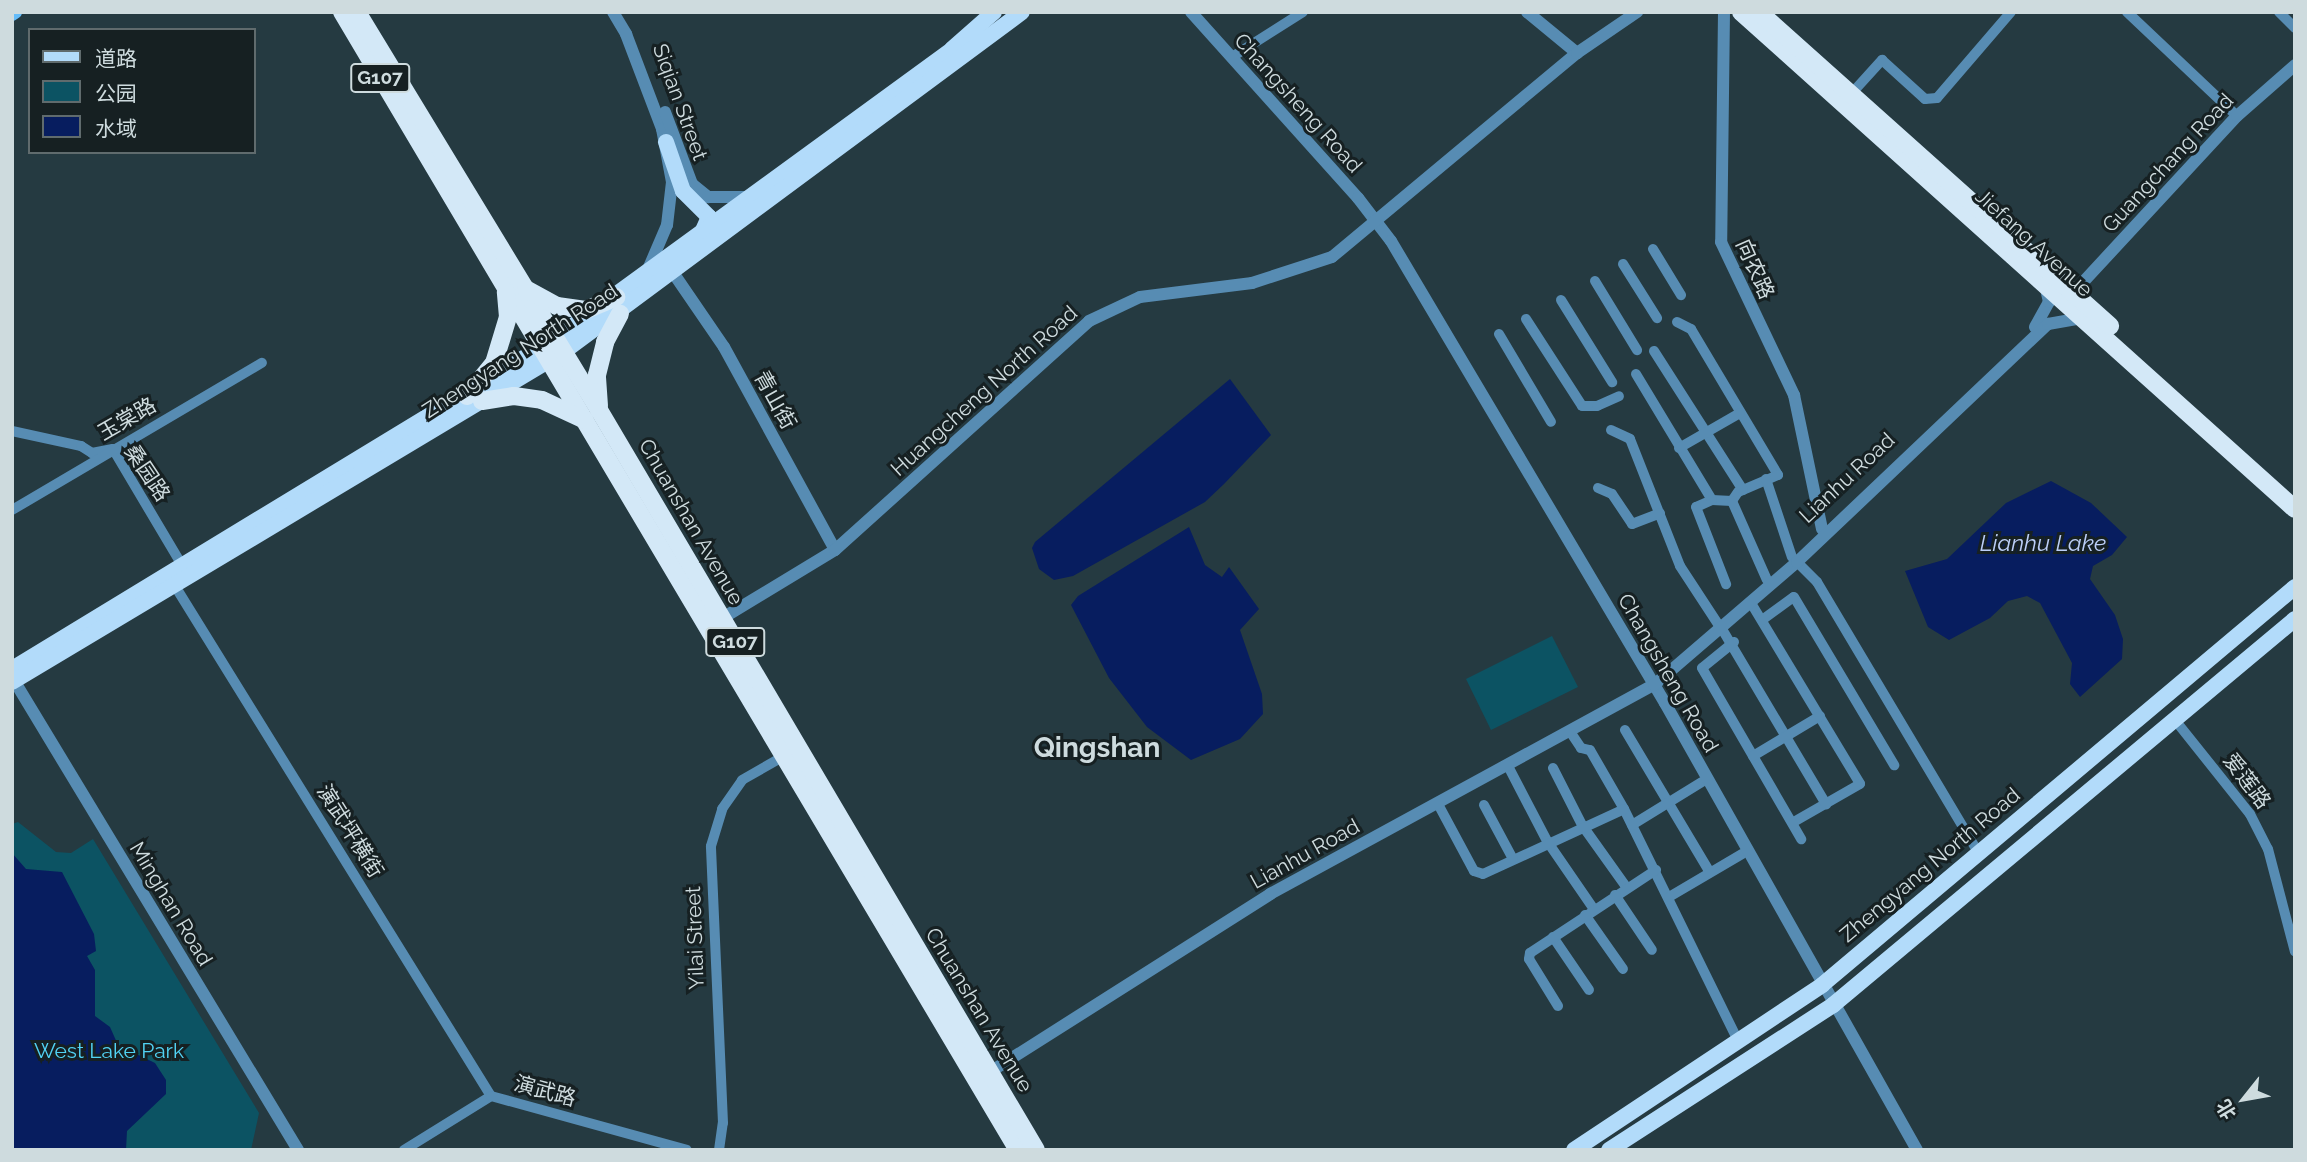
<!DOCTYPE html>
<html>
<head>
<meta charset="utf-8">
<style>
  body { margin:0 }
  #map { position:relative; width:2307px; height:1162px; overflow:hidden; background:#253a41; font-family:Raleway,"Noto Sans SC",sans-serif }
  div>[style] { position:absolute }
  .green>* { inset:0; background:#0c5363 }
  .water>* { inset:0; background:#071d5f }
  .minor>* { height:10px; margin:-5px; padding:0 5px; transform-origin:5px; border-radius:5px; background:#578cb3 }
  .tertiary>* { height:12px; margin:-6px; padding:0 6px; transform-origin:6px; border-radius:6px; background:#578cb3 }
  .secondary>* { height:14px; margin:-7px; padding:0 7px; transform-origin:7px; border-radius:7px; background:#64bcf9 }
  .primary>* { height:16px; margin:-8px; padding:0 8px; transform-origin:8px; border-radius:8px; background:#b2dbfa }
  .trunk>* { height:18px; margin:-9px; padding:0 9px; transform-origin:9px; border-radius:9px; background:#d3e8f7 }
  span { translate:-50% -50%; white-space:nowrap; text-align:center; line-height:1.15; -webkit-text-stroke:6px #162022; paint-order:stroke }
  .shield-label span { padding:2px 5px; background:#162022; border:2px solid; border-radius:5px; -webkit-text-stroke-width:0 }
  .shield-label { font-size:19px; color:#cedbde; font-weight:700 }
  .street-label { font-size:21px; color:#cedbde }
  .park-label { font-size:21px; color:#51d2f4 }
  .water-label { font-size:23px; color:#bccff8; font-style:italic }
  .district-label { font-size:28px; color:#cedbde; font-weight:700 }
  .frame { position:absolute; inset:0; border:14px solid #cedbde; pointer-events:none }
  .legend { position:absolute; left:28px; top:28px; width:228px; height:126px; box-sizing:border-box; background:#162022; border:2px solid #606b6d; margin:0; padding:9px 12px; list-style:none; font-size:21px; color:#cedbde }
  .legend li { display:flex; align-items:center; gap:14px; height:35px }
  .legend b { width:35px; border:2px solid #606b6d }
  .north { position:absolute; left:2209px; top:1064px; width:70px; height:70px; -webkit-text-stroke:5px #162022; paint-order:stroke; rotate:239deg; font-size:19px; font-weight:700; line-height:28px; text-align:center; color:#cedbde }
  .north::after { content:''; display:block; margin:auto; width:24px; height:32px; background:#cedbde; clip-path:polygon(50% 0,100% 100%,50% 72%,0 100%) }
</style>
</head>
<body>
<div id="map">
  <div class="green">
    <div style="clip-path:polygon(1552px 636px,1578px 687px,1491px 730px,1466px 679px)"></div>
    <div style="clip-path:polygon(18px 822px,56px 852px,71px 853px,93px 839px,259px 1113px,251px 1150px,12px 1150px,12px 824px)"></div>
  </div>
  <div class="water">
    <div style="clip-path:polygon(1230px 379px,1271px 435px,1224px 484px,1205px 502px,1073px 576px,1054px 580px,1039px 569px,1032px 548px,1035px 542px)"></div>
    <div style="clip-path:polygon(2051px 481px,2091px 503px,2127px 537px,2112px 555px,2093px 566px,2090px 579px,2115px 615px,2123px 639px,2122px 659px,2080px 697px,2070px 684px,2072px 663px,2040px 603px,2027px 596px,2008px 601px,1990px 618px,1949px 640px,1928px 627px,1905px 571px,1947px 559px,2006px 503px)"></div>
    <div style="clip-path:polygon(1189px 527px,1205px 565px,1222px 577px,1229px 567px,1259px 609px,1240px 630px,1262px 694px,1263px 714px,1240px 739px,1191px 760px,1147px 727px,1109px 678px,1071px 605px,1078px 596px)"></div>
    <div style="clip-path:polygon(12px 853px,26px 869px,62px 872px,94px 934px,96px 951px,87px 956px,95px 970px,95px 1016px,110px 1027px,118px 1045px,155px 1063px,166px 1080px,166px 1094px,127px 1131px,126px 1150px,12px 1150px)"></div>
  </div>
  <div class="minor">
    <div style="left:2127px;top:12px;width:151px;rotate:43.4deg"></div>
    <div style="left:2279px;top:12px;width:23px;rotate:45deg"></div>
    <div style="left:1232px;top:57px;width:84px;rotate:-32.4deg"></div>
    <div style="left:1852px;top:93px;width:45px;rotate:-47.7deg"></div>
    <div style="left:1882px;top:60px;width:58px;rotate:42.2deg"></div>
    <div style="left:1925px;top:99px;width:12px;rotate:-5deg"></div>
    <div style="left:1937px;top:98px;width:113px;rotate:-49.3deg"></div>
    <div style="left:1653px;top:249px;width:54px;rotate:58.7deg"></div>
    <div style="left:1623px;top:264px;width:64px;rotate:57.8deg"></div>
    <div style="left:1595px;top:281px;width:81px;rotate:58.7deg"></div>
    <div style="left:1561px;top:300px;width:97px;rotate:58.1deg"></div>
    <div style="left:1526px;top:319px;width:103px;rotate:57.2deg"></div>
    <div style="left:1582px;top:406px;width:15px"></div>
    <div style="left:1597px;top:406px;width:24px;rotate:-24deg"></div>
    <div style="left:1677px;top:322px;width:16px;rotate:27deg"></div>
    <div style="left:1691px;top:329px;width:170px;rotate:59.2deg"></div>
    <div style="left:1778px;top:475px;width:43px;rotate:157deg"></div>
    <div style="left:1738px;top:492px;width:11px;rotate:124deg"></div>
    <div style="left:1732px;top:501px;width:20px;rotate:-177deg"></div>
    <div style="left:1712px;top:500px;width:17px;rotate:156deg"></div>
    <div style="left:1696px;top:507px;width:83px;rotate:68.7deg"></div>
    <div style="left:1499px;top:334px;width:102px;rotate:59.4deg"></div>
    <div style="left:1654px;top:351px;width:165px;rotate:57.4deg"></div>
    <div style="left:1636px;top:374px;width:147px;rotate:58.9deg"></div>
    <div style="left:1611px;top:430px;width:21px;rotate:25deg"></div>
    <div style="left:1630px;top:439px;width:136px;rotate:68.5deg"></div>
    <div style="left:1680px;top:566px;width:69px;rotate:56.8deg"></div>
    <div style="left:12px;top:431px;width:71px;rotate:12.3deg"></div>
    <div style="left:81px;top:446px;width:13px;rotate:32deg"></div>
    <div style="left:92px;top:453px;width:21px;rotate:-11deg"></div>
    <div style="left:113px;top:449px;width:137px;rotate:59.3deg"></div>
    <div style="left:1679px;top:448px;width:70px;rotate:-29.8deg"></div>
    <div style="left:1766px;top:479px;width:82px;rotate:71.6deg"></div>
    <div style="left:1598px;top:488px;width:15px;rotate:23deg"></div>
    <div style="left:1612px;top:494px;width:36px;rotate:56deg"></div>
    <div style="left:1632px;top:524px;width:30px;rotate:-21deg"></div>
    <div style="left:1732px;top:501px;width:86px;rotate:66.1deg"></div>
    <div style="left:12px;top:510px;width:290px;rotate:-30.5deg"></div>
    <div style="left:1797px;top:562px;width:28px;rotate:45deg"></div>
    <div style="left:1817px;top:582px;width:312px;rotate:59.2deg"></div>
    <div style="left:175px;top:586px;width:600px;rotate:58.22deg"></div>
    <div style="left:1751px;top:603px;width:211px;rotate:58.9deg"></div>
    <div style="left:1860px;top:784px;width:78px;rotate:150.2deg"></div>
    <div style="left:1762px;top:620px;width:39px;rotate:-36deg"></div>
    <div style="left:1794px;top:597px;width:196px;rotate:59.2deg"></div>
    <div style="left:1722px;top:629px;width:204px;rotate:59.3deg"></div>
    <div style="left:1734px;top:642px;width:41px;rotate:140.9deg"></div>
    <div style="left:1702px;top:668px;width:198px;rotate:59.9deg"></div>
    <div style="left:2175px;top:720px;width:120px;rotate:51.4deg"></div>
    <div style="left:2250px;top:814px;width:39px;rotate:63deg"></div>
    <div style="left:2268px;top:849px;width:106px;rotate:75.3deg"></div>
    <div style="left:1625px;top:730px;width:164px;rotate:59.2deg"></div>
    <div style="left:1571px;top:733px;width:18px;rotate:56deg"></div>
    <div style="left:1581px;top:748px;width:9px;rotate:13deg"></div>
    <div style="left:1590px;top:750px;width:68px;rotate:60deg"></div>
    <div style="left:1624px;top:809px;width:258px;rotate:63.8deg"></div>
    <div style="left:1753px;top:756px;width:78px;rotate:-30.8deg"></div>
    <div style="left:1508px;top:766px;width:85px;rotate:62.5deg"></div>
    <div style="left:1547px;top:841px;width:81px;rotate:55.5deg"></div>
    <div style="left:1553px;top:768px;width:64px;rotate:63deg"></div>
    <div style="left:1582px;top:825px;width:77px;rotate:54.5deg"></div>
    <div style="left:1438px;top:804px;width:76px;rotate:61.8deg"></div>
    <div style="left:1474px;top:871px;width:9px;rotate:18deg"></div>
    <div style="left:1483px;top:874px;width:155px;rotate:-24.7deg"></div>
    <div style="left:1484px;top:805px;width:61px;rotate:61.8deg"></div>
    <div style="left:1632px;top:825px;width:82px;rotate:-31.6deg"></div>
    <div style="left:1615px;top:895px;width:66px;rotate:56.1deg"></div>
    <div style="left:1669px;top:897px;width:85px;rotate:-30.5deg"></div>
    <div style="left:1585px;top:915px;width:66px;rotate:54.9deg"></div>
    <div style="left:1553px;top:937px;width:64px;rotate:55.8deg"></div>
    <div style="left:1558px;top:1006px;width:55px;rotate:-121.7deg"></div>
    <div style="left:1529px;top:959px;width:6px;rotate:-81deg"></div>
    <div style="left:1530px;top:953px;width:151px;rotate:-33.4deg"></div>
    <div style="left:404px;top:1150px;width:102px;rotate:-31.8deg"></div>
    <div style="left:491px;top:1096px;width:203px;rotate:15.4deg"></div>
    <div style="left:719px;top:1150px;width:27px;rotate:-82deg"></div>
    <div style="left:723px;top:1123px;width:277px;rotate:-92.5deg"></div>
    <div style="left:711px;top:846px;width:39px;rotate:-73deg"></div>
    <div style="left:722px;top:809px;width:35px;rotate:-55deg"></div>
    <div style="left:742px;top:780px;width:48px;rotate:-29.7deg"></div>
  </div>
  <div class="tertiary">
    <div style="left:613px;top:12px;width:26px;rotate:59deg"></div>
    <div style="left:626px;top:34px;width:102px;rotate:69.2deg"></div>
    <div style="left:662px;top:129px;width:54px;rotate:79.3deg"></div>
    <div style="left:672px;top:182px;width:43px;rotate:96.6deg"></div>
    <div style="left:667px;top:225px;width:51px;rotate:113.1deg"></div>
    <div style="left:1191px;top:12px;width:250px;rotate:48.1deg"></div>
    <div style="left:1358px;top:198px;width:54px;rotate:52.5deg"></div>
    <div style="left:1391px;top:241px;width:537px;rotate:59.33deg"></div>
    <div style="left:1665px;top:703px;width:513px;rotate:60.59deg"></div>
    <div style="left:1527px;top:12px;width:65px;rotate:39.4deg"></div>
    <div style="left:1724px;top:12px;width:230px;rotate:90.7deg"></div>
    <div style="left:1721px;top:242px;width:170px;rotate:64.5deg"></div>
    <div style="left:1794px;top:395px;width:137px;rotate:78.2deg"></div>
    <div style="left:665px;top:112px;width:77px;rotate:69.4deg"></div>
    <div style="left:692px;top:184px;width:21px;rotate:39deg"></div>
    <div style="left:708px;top:197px;width:41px"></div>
    <div style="left:674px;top:274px;width:88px;rotate:55.6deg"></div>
    <div style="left:724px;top:347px;width:231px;rotate:61.3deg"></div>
    <div style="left:2073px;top:293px;width:241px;rotate:-47.2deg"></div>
    <div style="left:2237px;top:116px;width:77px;rotate:-41.3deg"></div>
    <div style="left:2035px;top:327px;width:29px;rotate:-61deg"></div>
    <div style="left:2049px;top:302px;width:18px;rotate:-103deg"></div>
    <div style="left:721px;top:619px;width:133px;rotate:-31.2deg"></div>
    <div style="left:835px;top:550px;width:342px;rotate:-42deg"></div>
    <div style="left:1089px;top:321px;width:56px;rotate:-25.2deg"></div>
    <div style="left:1140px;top:297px;width:113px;rotate:-7.1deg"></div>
    <div style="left:1252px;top:283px;width:84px;rotate:-18deg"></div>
    <div style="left:1332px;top:257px;width:319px;rotate:-39.8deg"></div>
    <div style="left:1577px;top:53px;width:73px;rotate:-34.3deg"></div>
    <div style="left:12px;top:677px;width:553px;rotate:58.84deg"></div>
    <div style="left:990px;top:1072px;width:332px;rotate:-32.4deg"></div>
    <div style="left:1270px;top:894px;width:437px;rotate:-28.6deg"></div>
    <div style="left:1654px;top:685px;width:189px;rotate:-40.7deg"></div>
    <div style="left:1797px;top:562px;width:346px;rotate:-43.5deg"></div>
    <div style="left:2048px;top:324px;width:36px;rotate:-10deg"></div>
  </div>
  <div class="secondary">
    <div style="left:12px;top:14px;width:4px;rotate:-34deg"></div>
  </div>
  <div class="primary">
    <div style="left:666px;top:142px;width:52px;rotate:70.9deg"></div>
    <div style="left:683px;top:191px;width:37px;rotate:45deg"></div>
    <div style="left:709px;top:217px;width:20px;rotate:114deg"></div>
    <div style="left:12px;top:669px;width:635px;rotate:-31.29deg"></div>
    <div style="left:555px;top:339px;width:492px;rotate:-36.1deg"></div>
    <div style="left:952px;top:49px;width:56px;rotate:-41.4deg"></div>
    <div style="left:12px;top:682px;width:642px;rotate:-30.92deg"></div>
    <div style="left:563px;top:352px;width:571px;rotate:-36.53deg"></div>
    <div style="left:1574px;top:1150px;width:298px;rotate:-33.6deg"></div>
    <div style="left:1822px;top:985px;width:618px;rotate:-40.08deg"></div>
    <div style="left:1609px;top:1150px;width:267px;rotate:-32.9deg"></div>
    <div style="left:1833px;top:1005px;width:602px;rotate:-39.88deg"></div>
  </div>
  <div class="trunk">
    <div style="left:342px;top:12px;width:1324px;rotate:59.29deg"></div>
    <div style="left:357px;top:12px;width:466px;rotate:58.7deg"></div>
    <div style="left:599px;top:410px;width:859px;rotate:59.44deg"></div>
    <div style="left:1741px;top:12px;width:744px;rotate:41.9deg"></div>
    <div style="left:1759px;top:12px;width:471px;rotate:41.8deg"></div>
    <div style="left:526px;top:289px;width:35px;rotate:29deg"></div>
    <div style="left:557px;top:306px;width:29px;rotate:8deg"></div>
    <div style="left:586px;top:310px;width:33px;rotate:-23deg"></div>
    <div style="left:467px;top:396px;width:43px;rotate:-50.7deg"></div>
    <div style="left:494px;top:363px;width:48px;rotate:-73.1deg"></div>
    <div style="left:508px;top:317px;width:25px;rotate:-95deg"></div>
    <div style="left:482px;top:401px;width:32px;rotate:-9deg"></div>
    <div style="left:514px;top:396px;width:28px;rotate:8deg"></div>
    <div style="left:542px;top:400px;width:47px;rotate:24.9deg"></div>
    <div style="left:599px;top:406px;width:31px;rotate:-94deg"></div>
    <div style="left:597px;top:375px;width:34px;rotate:-76deg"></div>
    <div style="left:605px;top:342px;width:32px;rotate:-62deg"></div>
  </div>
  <div class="shield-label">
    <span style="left:380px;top:78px">G107</span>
    <span style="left:735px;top:642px">G107</span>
  </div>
  <div class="street-label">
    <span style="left:680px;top:102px;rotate:70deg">Siqian Street</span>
    <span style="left:1298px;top:103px;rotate:48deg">Changsheng Road</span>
    <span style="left:2168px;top:163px;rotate:-47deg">Guangchang Road</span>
    <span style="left:2034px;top:243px;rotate:42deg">Jiefang Avenue</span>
    <span style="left:1755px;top:269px;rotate:66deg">向农路</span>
    <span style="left:520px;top:351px;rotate:-33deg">Zhengyang North Road</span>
    <span style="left:984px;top:391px;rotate:-42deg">Huangcheng North Road</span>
    <span style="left:775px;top:400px;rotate:61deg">青山街</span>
    <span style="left:127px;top:419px;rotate:-30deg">玉棠路</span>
    <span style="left:147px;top:473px;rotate:56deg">桑园路</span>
    <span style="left:1847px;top:478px;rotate:-43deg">Lianhu Road</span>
    <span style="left:691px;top:522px;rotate:60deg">Chuanshan Avenue</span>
    <span style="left:1668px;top:673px;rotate:60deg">Changsheng Road</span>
    <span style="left:2247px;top:781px;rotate:53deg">爱莲路</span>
    <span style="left:350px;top:831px;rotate:58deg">演武坪横街</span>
    <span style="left:1305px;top:854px;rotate:-29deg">Lianhu Road</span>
    <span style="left:1930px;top:865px;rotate:-40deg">Zhengyang North Road</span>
    <span style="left:171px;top:904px;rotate:59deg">Minghan Road</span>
    <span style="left:695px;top:938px;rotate:-92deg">Yilai Street</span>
    <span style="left:979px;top:1010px;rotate:59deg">Chuanshan Avenue</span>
    <span style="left:545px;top:1091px;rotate:15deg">演武路</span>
  </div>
  <div class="park-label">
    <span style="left:109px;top:1051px">West Lake Park</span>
  </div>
  <div class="water-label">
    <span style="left:2043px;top:543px">Lianhu Lake</span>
  </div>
  <div class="district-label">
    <span style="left:1097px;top:748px">Qingshan</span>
  </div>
  <div class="frame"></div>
  <ul class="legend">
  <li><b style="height:9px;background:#b2dbfa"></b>道路</li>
  <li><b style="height:19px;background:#0c5363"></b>公园</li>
  <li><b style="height:19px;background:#071d5f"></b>水域</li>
  </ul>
  <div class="north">北</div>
</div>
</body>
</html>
